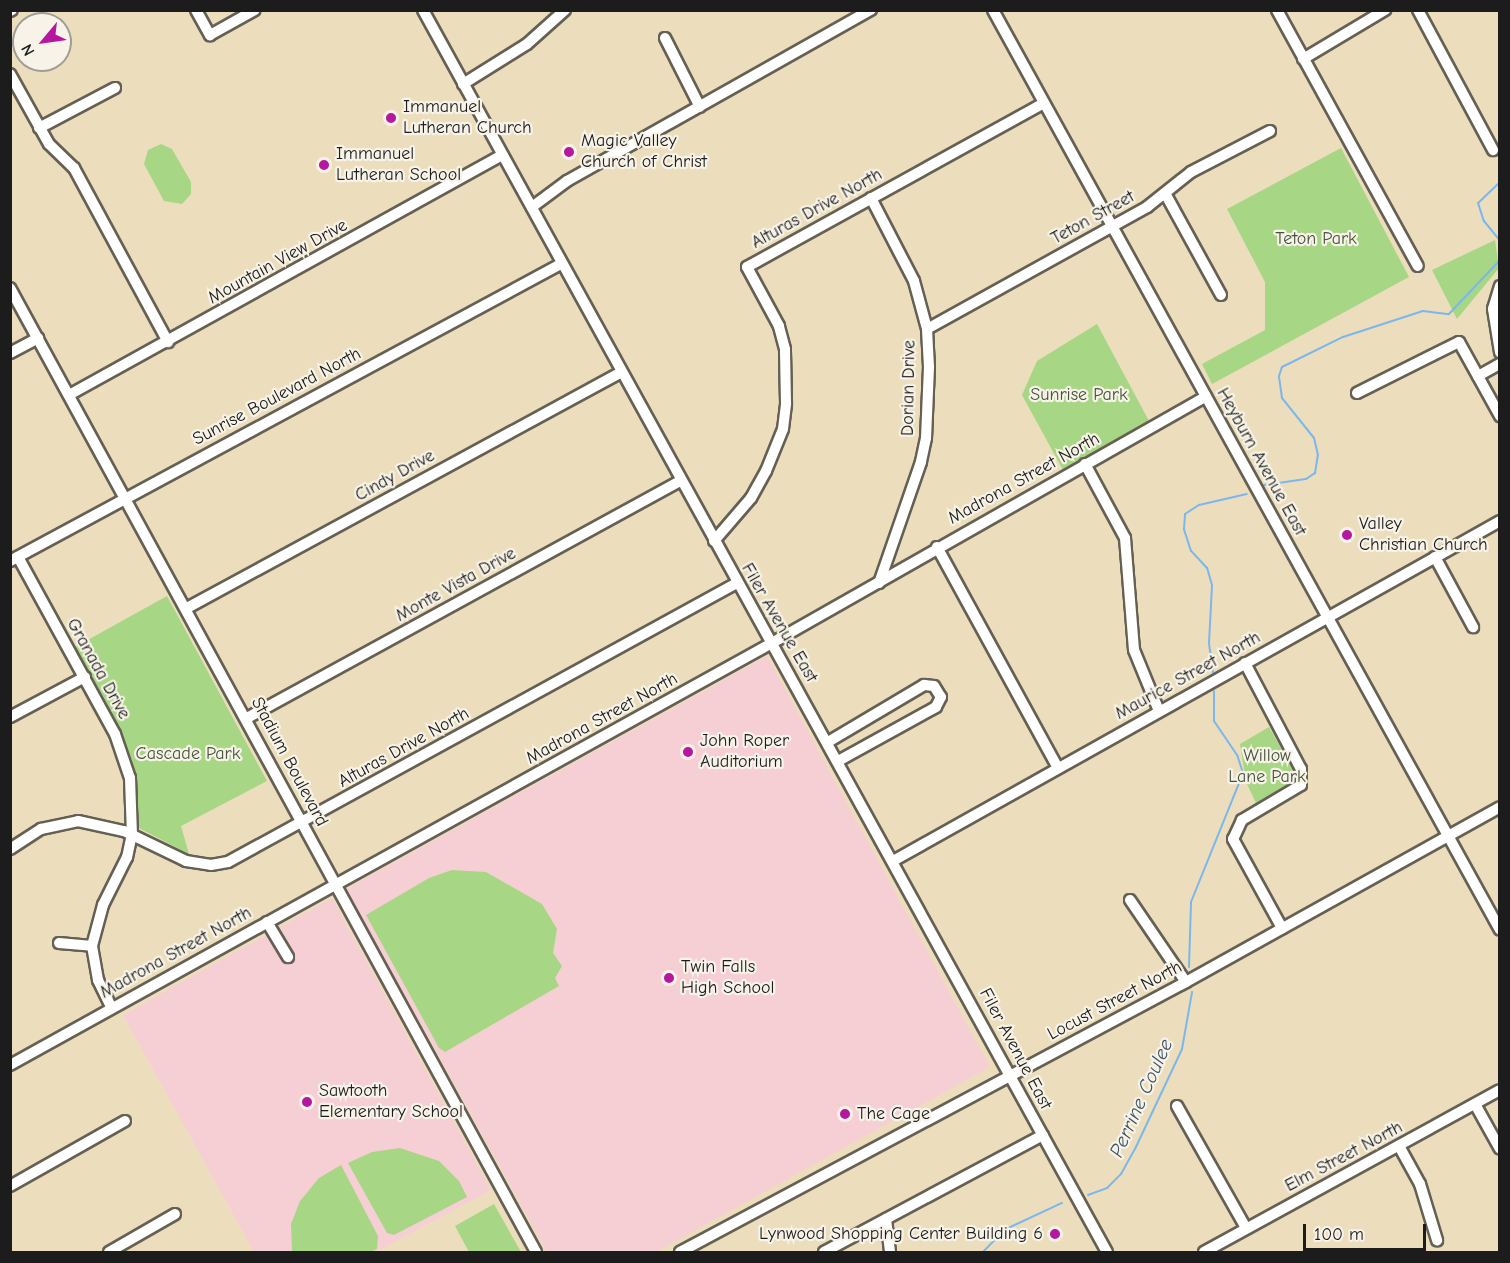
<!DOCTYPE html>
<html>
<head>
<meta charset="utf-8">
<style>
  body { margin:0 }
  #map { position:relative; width:1510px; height:1263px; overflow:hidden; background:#ecdebc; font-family:"Comic Neue",sans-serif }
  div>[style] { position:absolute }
  .built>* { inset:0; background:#f6cfd5 }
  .green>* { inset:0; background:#a7d684 }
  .stream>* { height:2px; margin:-1px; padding:0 1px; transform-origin:1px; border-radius:1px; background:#7bb6ed }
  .roads { filter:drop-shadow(2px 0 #656054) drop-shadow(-2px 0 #656054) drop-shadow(0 2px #656054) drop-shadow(0 -2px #656054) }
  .minor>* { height:10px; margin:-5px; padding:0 5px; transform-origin:5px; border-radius:5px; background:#fff }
  .dots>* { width:16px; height:16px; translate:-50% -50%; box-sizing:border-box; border:3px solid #f7f3e8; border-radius:50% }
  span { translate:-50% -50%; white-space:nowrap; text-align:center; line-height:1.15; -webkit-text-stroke:4.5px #f7f3e8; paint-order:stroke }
  .poi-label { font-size:18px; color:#1c1c1c }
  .left { translate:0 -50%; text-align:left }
  .right { translate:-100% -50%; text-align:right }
  .street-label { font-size:18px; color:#1c1c1c }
  .park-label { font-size:18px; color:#46543b }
  .water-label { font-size:20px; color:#3d5265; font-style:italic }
  .frame { position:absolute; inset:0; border:12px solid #1c1c1c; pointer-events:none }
  .north { position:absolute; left:12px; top:12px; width:60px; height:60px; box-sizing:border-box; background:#f7f3e8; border:2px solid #9f9d96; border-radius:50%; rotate:241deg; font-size:16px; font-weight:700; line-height:24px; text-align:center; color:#1c1c1c }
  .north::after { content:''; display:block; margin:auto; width:21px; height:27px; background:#b5179e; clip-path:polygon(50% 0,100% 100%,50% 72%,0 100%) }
  .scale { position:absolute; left:1303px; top:1224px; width:123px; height:27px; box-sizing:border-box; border:3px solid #1c1c1c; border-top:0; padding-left:8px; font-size:18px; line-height:21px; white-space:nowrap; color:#1c1c1c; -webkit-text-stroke:4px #f7f3e8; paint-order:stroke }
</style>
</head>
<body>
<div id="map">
  <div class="built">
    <div style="clip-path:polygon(767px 656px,990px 1067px,656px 1252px,547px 1252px,346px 889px)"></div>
    <div style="clip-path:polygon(332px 898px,491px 1190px,376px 1252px,254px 1252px,123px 1015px)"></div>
  </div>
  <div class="green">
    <div style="clip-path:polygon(161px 144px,172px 149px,191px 182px,191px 194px,182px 204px,164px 201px,144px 164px,148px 150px)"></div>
    <div style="clip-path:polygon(1341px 148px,1409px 277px,1212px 384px,1202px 364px,1265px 330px,1265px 282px,1227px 209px)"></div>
    <div style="clip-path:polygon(1495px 240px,1499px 268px,1457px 319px,1432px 270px)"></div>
    <div style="clip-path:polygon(1097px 324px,1149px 421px,1063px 470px,1022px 395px,1037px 361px)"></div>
    <div style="clip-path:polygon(167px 596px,267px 781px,181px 826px,189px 854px,139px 828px,132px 760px,107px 703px,75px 647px)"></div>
    <div style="clip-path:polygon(1269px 727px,1298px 778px,1256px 803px,1246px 782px,1240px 744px)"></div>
    <div style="clip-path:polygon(452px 870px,486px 872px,542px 904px,557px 929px,553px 953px,562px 966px,555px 978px,559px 986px,445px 1052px,439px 1048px,366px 915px,429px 878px)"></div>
    <div style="clip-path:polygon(400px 1148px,439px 1161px,459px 1181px,467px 1197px,394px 1235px,387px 1233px,348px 1163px,372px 1152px)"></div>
    <div style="clip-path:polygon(341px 1165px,378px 1236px,377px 1249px,370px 1252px,292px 1252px,291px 1224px,300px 1201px,319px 1178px)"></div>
    <div style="clip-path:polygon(494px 1204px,521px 1252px,469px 1252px,455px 1226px)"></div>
  </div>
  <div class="stream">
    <div style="left:1500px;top:182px;width:30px;rotate:136deg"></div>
    <div style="left:1478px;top:203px;width:19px;rotate:72deg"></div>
    <div style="left:1484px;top:221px;width:26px;rotate:51deg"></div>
    <div style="left:1264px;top:485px;width:42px;rotate:-8.1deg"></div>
    <div style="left:1306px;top:479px;width:11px;rotate:-34deg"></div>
    <div style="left:1315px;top:473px;width:18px;rotate:-81deg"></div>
    <div style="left:1318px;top:455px;width:17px;rotate:-103deg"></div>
    <div style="left:1314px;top:438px;width:51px;rotate:-128.7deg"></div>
    <div style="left:1282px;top:398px;width:22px;rotate:-98deg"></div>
    <div style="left:1279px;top:376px;width:9px;rotate:-72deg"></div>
    <div style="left:1282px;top:367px;width:68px;rotate:-26.2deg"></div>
    <div style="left:1343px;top:337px;width:84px;rotate:-18deg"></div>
    <div style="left:1423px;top:311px;width:26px;rotate:7deg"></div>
    <div style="left:1449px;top:314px;width:74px;rotate:-46.6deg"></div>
    <div style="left:1213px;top:672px;width:29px;rotate:-98deg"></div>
    <div style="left:1209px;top:643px;width:58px;rotate:-87deg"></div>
    <div style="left:1212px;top:585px;width:18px;rotate:-106deg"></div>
    <div style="left:1207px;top:568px;width:23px;rotate:-133deg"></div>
    <div style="left:1191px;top:551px;width:23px;rotate:-108deg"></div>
    <div style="left:1184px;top:529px;width:15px;rotate:-86deg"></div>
    <div style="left:1185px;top:514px;width:17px;rotate:-33deg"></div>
    <div style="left:1199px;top:505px;width:49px;rotate:-12.9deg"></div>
    <div style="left:1189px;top:967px;width:65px;rotate:-88.2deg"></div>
    <div style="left:1191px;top:902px;width:139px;rotate:-68deg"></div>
    <div style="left:1243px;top:773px;width:19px;rotate:-108deg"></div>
    <div style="left:1237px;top:755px;width:41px;rotate:-124.1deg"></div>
    <div style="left:1214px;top:721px;width:30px;rotate:-90deg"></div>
    <div style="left:1088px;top:1195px;width:20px;rotate:-20deg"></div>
    <div style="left:1107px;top:1188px;width:20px;rotate:-45deg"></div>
    <div style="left:1121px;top:1174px;width:29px;rotate:-61deg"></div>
    <div style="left:1135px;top:1149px;width:110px;rotate:-64.8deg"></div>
    <div style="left:1182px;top:1049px;width:58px;rotate:-80deg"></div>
    <div style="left:983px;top:1252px;width:30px;rotate:-46deg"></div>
    <div style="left:1004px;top:1230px;width:64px;rotate:-25deg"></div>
  </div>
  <div class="roads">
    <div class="minor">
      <div style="left:196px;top:10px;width:29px;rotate:61deg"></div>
      <div style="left:210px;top:35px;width:51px;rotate:-29.1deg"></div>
      <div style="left:423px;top:10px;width:1418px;rotate:61.16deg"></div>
      <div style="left:993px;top:10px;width:1050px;rotate:61.14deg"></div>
      <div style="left:1277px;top:10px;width:292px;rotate:61.2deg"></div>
      <div style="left:1418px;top:10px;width:159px;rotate:61.8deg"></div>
      <div style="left:10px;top:11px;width:2px;rotate:-27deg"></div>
      <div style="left:665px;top:38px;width:77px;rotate:63.1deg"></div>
      <div style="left:1303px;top:59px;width:96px;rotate:-30.9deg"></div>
      <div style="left:10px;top:74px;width:80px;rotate:60.9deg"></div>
      <div style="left:49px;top:144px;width:35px;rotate:44deg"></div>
      <div style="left:74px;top:168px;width:198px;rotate:61.6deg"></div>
      <div style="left:463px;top:84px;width:75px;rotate:-32deg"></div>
      <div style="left:527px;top:44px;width:51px;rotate:-41.8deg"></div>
      <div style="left:39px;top:128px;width:86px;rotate:-27.8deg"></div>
      <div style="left:1166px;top:195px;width:114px;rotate:61.2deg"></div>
      <div style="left:871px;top:198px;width:93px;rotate:62.6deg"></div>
      <div style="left:914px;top:281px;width:50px;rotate:74.8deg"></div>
      <div style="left:927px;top:329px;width:38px;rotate:87deg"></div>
      <div style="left:929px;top:367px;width:71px;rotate:92.4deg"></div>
      <div style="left:926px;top:438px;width:25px;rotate:102deg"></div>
      <div style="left:921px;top:462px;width:128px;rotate:109.1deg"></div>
      <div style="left:532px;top:207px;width:44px;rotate:-36.6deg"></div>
      <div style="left:567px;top:181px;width:349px;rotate:-29.4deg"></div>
      <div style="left:1500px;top:286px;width:24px;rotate:107deg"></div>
      <div style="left:1493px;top:309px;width:44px;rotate:80.8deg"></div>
      <div style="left:10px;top:288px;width:1098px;rotate:61.38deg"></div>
      <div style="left:927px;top:329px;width:252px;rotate:-29deg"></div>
      <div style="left:1147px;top:207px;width:56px;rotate:-38.5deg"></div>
      <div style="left:1191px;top:172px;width:89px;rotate:-27.4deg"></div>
      <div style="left:10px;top:353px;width:32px;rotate:-28deg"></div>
      <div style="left:1478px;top:376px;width:25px;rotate:-29deg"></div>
      <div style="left:1357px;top:393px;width:114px;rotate:-26.6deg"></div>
      <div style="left:1459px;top:342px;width:85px;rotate:61deg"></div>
      <div style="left:69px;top:395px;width:495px;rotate:-29deg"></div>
      <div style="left:1085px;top:464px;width:84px;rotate:61.6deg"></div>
      <div style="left:1125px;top:538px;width:112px;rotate:85.4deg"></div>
      <div style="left:1134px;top:650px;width:66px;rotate:67.7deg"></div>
      <div style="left:714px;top:541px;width:57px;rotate:-49.3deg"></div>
      <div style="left:751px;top:498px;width:31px;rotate:-61deg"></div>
      <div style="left:766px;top:471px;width:45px;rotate:-68deg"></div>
      <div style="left:783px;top:429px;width:26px;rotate:-83deg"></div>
      <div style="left:786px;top:403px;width:54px;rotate:-91.1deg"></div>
      <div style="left:785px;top:349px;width:24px;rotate:-105deg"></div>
      <div style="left:779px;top:326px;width:67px;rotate:-118.5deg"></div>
      <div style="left:747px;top:267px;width:339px;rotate:-28.9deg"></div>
      <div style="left:937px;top:547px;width:252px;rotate:61.3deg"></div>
      <div style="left:18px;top:557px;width:202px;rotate:61.3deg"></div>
      <div style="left:115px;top:734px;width:46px;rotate:71.2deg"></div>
      <div style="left:130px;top:778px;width:56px;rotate:88deg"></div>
      <div style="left:132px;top:834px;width:24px;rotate:102deg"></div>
      <div style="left:127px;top:857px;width:54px;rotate:116.6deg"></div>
      <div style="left:103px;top:905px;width:42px;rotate:105deg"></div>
      <div style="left:92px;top:946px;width:35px;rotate:80deg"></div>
      <div style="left:98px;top:980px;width:30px;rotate:64deg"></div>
      <div style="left:1435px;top:557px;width:80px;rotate:61.5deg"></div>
      <div style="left:10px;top:561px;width:626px;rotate:-28.33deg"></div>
      <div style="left:187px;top:608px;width:493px;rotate:-28.5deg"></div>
      <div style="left:1245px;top:663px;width:120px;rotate:62.2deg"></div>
      <div style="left:1301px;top:769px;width:16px;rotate:90deg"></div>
      <div style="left:1301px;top:785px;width:69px;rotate:149.3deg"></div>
      <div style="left:1242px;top:820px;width:21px;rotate:115deg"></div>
      <div style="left:1233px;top:839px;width:102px;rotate:61.2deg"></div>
      <div style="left:10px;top:717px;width:85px;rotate:-28.1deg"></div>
      <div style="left:247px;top:718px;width:494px;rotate:-28.7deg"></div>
      <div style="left:828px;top:742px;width:112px;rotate:-30.7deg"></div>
      <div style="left:924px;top:685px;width:10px;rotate:6deg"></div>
      <div style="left:934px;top:686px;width:13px;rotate:58deg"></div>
      <div style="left:941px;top:697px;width:11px;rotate:117deg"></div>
      <div style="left:936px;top:707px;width:112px;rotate:151.1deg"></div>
      <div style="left:10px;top:849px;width:37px;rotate:-33deg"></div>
      <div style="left:41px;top:829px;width:38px;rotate:-12deg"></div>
      <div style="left:78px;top:821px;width:47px;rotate:12.3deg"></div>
      <div style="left:124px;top:831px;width:69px;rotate:25.8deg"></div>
      <div style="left:186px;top:861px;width:25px;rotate:9deg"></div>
      <div style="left:211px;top:865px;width:17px;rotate:-10deg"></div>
      <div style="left:228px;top:862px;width:580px;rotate:-28.73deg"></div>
      <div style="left:893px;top:861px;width:696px;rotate:-29.25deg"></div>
      <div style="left:1130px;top:900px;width:99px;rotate:55.7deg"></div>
      <div style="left:267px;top:922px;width:41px;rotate:59deg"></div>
      <div style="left:59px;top:943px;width:33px;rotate:5deg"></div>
      <div style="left:10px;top:1065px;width:879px;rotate:-28.98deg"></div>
      <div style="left:779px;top:639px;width:491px;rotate:-29.6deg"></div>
      <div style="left:1475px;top:1104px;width:51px;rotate:60.9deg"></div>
      <div style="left:1177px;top:1106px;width:140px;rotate:60.5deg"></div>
      <div style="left:1399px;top:1146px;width:43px;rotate:61.1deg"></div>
      <div style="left:1420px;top:1184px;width:59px;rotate:73.1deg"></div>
      <div style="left:10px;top:1186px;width:132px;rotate:-29.5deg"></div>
      <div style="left:886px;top:1219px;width:33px;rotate:83deg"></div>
      <div style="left:109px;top:1252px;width:76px;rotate:-29.9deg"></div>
      <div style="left:680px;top:1252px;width:574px;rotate:-28.08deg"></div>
      <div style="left:1186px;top:982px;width:359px;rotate:-29.1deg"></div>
      <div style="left:824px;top:1252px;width:248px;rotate:-28.1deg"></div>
      <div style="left:1204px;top:1252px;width:337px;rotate:-28.7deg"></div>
    </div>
  </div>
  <div class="dots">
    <div style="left:391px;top:118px;background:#b5179e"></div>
    <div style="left:569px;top:152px;background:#b5179e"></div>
    <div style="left:324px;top:165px;background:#b5179e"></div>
    <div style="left:1347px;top:535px;background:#b5179e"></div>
    <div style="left:688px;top:752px;background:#b5179e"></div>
    <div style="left:669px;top:978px;background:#b5179e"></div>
    <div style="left:307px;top:1102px;background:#b5179e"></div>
    <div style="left:845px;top:1114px;background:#b5179e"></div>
    <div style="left:1055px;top:1234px;background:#b5179e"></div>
  </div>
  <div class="poi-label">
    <span class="left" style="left:403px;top:118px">Immanuel<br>Lutheran Church</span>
    <span class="left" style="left:581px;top:152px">Magic Valley<br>Church of Christ</span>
    <span class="left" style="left:336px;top:165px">Immanuel<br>Lutheran School</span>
    <span class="left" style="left:1359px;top:535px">Valley<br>Christian Church</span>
    <span class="left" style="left:700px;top:752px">John Roper<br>Auditorium</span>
    <span class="left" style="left:681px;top:978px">Twin Falls<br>High School</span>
    <span class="left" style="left:319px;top:1102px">Sawtooth<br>Elementary School</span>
    <span class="left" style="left:857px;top:1114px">The Cage</span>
    <span class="right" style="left:1043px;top:1234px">Lynwood Shopping Center Building 6</span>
  </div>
  <div class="street-label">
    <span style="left:817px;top:209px;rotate:-29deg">Alturas Drive North</span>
    <span style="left:1093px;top:218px;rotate:-29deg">Teton Street</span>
    <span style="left:278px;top:262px;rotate:-29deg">Mountain View Drive</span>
    <span style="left:909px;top:388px;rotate:-89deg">Dorian Drive</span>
    <span style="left:277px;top:397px;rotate:-28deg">Sunrise Boulevard North</span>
    <span style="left:1261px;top:462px;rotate:61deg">Heyburn Avenue East</span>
    <span style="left:395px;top:476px;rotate:-29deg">Cindy Drive</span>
    <span style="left:1024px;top:479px;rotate:-29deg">Madrona Street North</span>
    <span style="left:456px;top:585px;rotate:-29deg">Monte Vista Drive</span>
    <span style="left:779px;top:623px;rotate:60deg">Filer Avenue East</span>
    <span style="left:98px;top:669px;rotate:61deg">Granada Drive</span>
    <span style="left:1188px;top:676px;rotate:-29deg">Maurice Street North</span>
    <span style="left:602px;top:719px;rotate:-29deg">Madrona Street North</span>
    <span style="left:404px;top:748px;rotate:-29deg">Alturas Drive North</span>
    <span style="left:289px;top:762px;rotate:62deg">Stadium Boulevard</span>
    <span style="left:176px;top:953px;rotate:-29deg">Madrona Street North</span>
    <span style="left:1115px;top:1001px;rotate:-28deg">Locust Street North</span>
    <span style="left:1015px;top:1049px;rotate:62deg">Filer Avenue East</span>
    <span style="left:1344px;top:1157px;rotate:-28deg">Elm Street North</span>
  </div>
  <div class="park-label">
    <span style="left:1316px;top:239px">Teton Park</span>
    <span style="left:1079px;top:395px">Sunrise Park</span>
    <span style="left:188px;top:754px">Cascade Park</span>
    <span style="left:1267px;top:767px">Willow<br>Lane Park</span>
  </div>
  <div class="water-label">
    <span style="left:1141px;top:1098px;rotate:-66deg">Perrine Coulee</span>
  </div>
  <div class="frame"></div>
  <div class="north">N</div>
  <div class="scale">100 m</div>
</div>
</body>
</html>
